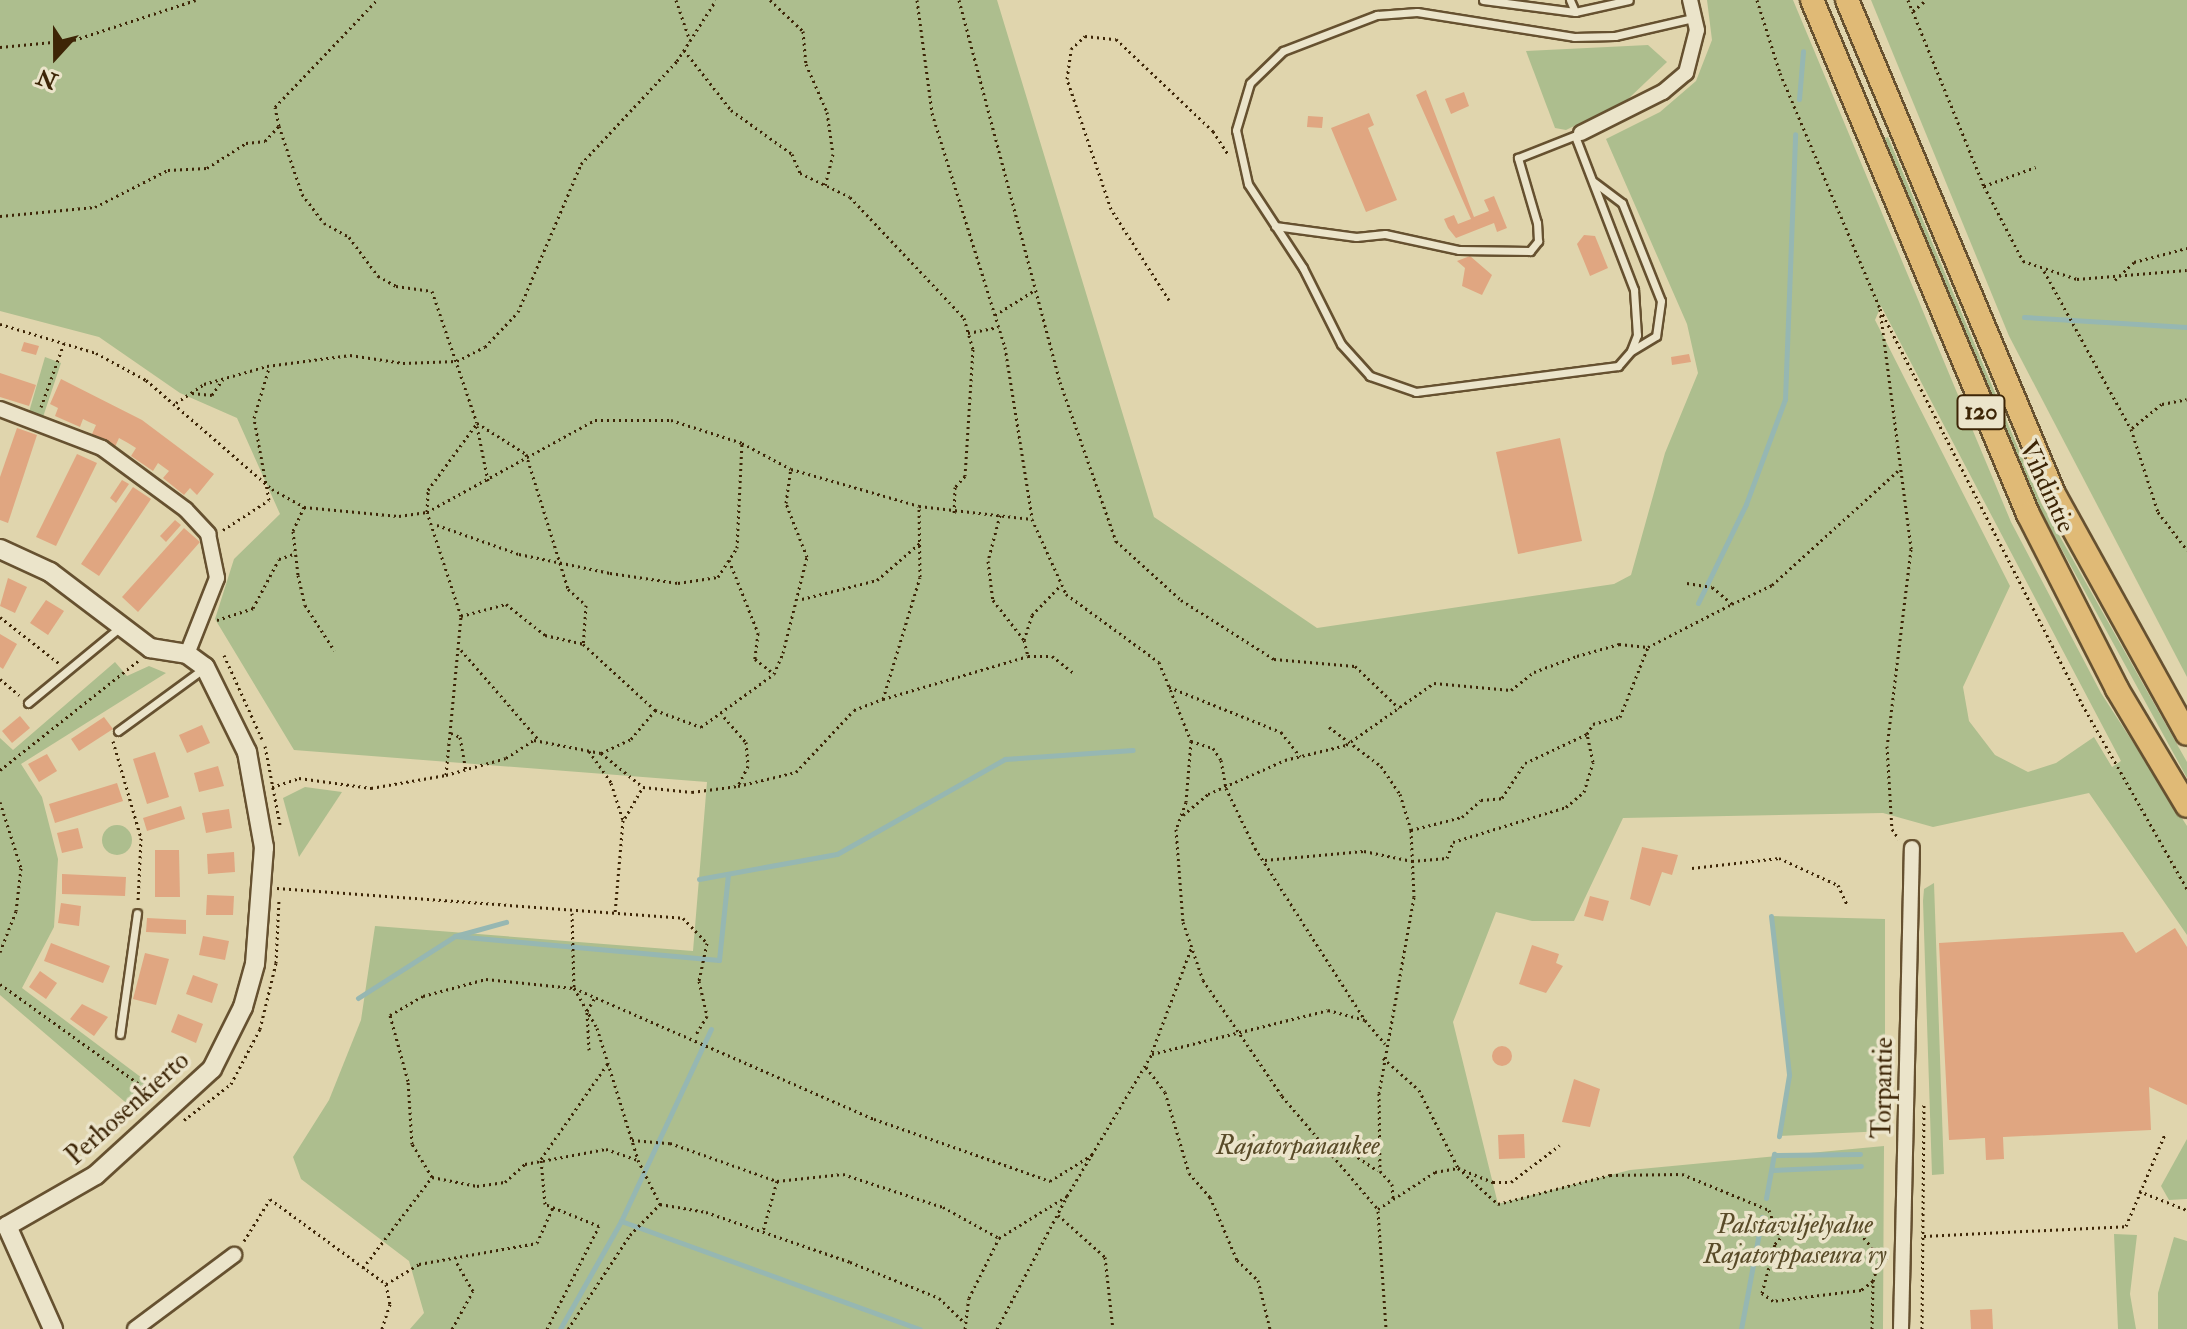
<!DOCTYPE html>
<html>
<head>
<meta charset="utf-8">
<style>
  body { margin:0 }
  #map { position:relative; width:2187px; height:1329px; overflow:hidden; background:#e0d5ad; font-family:"IM FELL Double Pica",serif }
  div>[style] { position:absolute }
  .green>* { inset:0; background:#adbe8e }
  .round { border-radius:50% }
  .stream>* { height:5px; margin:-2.5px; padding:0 2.5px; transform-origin:2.5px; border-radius:2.5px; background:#96b7b2 }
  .building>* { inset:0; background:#e0a681 }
  .path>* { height:3px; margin-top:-1.5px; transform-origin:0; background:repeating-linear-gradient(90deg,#3d2506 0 2px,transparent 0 6px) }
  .roads { filter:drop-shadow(2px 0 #665130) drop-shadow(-2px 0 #665130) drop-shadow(0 2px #665130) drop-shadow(0 -2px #665130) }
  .service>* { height:7px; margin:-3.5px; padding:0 3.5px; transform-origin:3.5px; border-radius:3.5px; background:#ebe4ca }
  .minor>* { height:14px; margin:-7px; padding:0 7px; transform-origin:7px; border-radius:7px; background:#ebe4ca }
  .tertiary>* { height:18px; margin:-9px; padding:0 9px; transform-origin:9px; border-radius:9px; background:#ebe4ca }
  .primary>* { height:22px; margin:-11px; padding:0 11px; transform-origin:11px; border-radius:11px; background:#e0ba76 }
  span { translate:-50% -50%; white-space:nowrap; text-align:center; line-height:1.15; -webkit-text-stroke:7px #ebe4ca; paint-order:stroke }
  .shield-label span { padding:2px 6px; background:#ebe4ca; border:2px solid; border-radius:6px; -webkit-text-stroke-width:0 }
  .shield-label { font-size:24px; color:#3d2506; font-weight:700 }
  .street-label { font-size:26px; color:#3d2506 }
  .park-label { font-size:26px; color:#594b28; font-style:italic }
  .north { position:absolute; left:16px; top:16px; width:80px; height:80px; -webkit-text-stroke:6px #ebe4ca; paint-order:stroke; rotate:201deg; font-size:22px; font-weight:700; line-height:32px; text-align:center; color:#3d2506 }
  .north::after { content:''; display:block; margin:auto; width:28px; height:36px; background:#3d2506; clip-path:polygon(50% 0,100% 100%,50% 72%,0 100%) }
</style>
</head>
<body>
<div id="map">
  <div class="green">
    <div style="clip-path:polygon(evenodd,0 0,997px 0,1154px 517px,1317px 628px,1614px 584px,1631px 575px,1665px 453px,1698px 373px,1687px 324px,1606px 139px,1660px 112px,1696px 81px,1712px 40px,1707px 0,1793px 0,2011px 522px,2101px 693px,2187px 826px,2187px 935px,2089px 793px,1933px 827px,1883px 813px,1623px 818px,1574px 921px,1532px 921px,1496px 912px,1453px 1022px,1498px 1204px,1630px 1170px,1884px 1146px,1883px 1329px,410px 1329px,424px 1313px,409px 1261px,301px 1179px,293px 1157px,329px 1100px,361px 1020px,375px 926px,693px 951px,707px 782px,294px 750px,215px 619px,234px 559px,280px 514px,237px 418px,180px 393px,99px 337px,0 311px,0 0,1881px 306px,2121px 761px,2112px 767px,2094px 737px,2056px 763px,2028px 772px,1995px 755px,1969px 721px,1963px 687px,2010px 586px,1875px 320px,1881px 306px)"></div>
    <div style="clip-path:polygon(1871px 0,2187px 0,2187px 677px,2009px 336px)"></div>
    <div style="clip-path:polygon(1648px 45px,1667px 62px,1627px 100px,1566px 130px,1555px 128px,1526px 51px)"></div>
    <div style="clip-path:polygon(1888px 137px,2041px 503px,2187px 762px,2187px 778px,2038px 506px,1916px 223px,1883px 139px)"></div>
    <div style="clip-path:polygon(45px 357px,61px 363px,43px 417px,29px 412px)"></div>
    <div style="clip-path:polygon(115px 662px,127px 676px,149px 666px,166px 673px,21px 764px,42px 797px,58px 859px,54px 927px,22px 988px,154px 1087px,131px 1107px,0 995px,0 738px,13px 750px)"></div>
    <div style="clip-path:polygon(305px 787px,342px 792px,299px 857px,283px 798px)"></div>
    <div class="round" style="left:102px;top:825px;width:30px;height:30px"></div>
    <div style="clip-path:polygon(1934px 883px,1944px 1174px,1932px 1175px,1923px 901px,1924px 889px)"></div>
    <div style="clip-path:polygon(1771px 916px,1885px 919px,1885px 1131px,1779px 1136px,1789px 1075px)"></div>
    <div style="clip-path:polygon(2187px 1139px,2187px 1199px,2169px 1200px,2161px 1186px)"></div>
    <div style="clip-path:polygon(2114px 1234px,2137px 1235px,2130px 1294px,2136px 1329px,2118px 1329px)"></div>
    <div style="clip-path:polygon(2174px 1237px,2187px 1241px,2187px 1329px,2158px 1329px,2158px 1293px)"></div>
  </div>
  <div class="stream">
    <div style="left:1799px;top:99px;width:48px;rotate:-85.2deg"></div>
    <div style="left:2024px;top:317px;width:163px;rotate:3.5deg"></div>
    <div style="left:1698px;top:603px;width:110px;rotate:-64.1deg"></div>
    <div style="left:1746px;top:504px;width:112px;rotate:-69.6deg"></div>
    <div style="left:1785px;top:399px;width:265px;rotate:-87.8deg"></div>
    <div style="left:699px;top:879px;width:140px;rotate:-10.3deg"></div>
    <div style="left:837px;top:854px;width:193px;rotate:-29.5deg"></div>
    <div style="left:1005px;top:759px;width:128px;rotate:-4deg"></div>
    <div style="left:1771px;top:916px;width:160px;rotate:83.5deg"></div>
    <div style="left:1789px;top:1075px;width:62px;rotate:99.3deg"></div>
    <div style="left:455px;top:936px;width:265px;rotate:5.2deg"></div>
    <div style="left:719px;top:960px;width:86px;rotate:-84deg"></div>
    <div style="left:358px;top:998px;width:115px;rotate:-32.6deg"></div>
    <div style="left:455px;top:936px;width:53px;rotate:-15.4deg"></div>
    <div style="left:1774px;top:1155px;width:86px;rotate:-0.7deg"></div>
    <div style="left:1772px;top:1170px;width:89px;rotate:-2.6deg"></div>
    <div style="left:1766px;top:1198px;width:45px;rotate:-79.7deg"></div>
    <div style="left:621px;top:1221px;width:212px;rotate:-64.9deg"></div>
    <div style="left:560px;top:1329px;width:124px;rotate:-60.5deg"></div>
    <div style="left:621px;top:1221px;width:318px;rotate:19.9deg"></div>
    <div style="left:1741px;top:1329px;width:114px;rotate:-79.4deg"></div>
  </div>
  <div class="building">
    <div style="clip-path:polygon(1426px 90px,1474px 217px,1489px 211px,1484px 200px,1494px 196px,1507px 228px,1497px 232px,1494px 223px,1456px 238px,1448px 228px,1444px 219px,1454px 215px,1458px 224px,1471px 219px,1416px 95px)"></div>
    <div style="clip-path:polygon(1464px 92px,1469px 106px,1451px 114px,1445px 99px)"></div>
    <div style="clip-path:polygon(1369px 113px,1374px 125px,1368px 128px,1397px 200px,1366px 212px,1331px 128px)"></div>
    <div style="clip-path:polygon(1308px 116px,1323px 117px,1322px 128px,1307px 127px)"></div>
    <div style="clip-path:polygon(1584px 235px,1595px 236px,1608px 268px,1590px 276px,1577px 244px)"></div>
    <div style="clip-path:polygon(1470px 256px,1492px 275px,1482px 295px,1462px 286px,1465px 268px,1457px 261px)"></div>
    <div style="clip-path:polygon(24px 342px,39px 346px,36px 355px,21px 351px)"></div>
    <div style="clip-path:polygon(1689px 354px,1691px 362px,1672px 365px,1671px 357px)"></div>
    <div style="clip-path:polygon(0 373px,36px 385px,29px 406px,0 397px)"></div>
    <div style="clip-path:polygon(61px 379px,142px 420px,214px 474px,197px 495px,190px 488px,184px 495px,163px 478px,169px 471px,158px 463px,153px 471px,131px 456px,136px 448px,128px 443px,119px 438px,115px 447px,92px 434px,96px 425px,89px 422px,83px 419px,80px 427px,55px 416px,58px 408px,50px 404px)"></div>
    <div style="clip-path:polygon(17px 428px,37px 435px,8px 523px,0 520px,0 477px)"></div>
    <div style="clip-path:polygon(1560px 438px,1582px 541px,1518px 554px,1496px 452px)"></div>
    <div style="clip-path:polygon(77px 454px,97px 463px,56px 546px,36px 537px)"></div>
    <div style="clip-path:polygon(122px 480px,129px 484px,116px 503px,110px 498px)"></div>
    <div style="clip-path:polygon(133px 487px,151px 499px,99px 576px,81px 564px)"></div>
    <div style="clip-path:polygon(175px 520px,181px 525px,166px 542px,160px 536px)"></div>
    <div style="clip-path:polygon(184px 528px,200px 542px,138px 612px,122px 597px)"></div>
    <div style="clip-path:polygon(8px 578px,27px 587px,15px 613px,0 606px)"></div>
    <div style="clip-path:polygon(46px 600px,64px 611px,48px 635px,30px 623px)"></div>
    <div style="clip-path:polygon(0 634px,17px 644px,3px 669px,0 667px)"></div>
    <div style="clip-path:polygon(20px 716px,30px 728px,12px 743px,2px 731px)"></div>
    <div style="clip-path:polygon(104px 717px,113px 729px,79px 751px,71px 739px)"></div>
    <div style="clip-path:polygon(202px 725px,210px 743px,187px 753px,179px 735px)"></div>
    <div style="clip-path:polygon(155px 752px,169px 797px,147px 804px,133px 759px)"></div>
    <div style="clip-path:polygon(47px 754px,57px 771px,39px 782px,28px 764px)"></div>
    <div style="clip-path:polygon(218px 766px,224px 786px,199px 792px,194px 773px)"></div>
    <div style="clip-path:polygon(117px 783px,123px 801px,55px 823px,49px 804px)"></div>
    <div style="clip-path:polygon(181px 806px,185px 819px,147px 831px,143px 818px)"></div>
    <div style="clip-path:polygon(229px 809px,232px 828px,206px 833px,202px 813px)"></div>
    <div style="clip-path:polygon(78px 828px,83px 848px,62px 853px,57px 833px)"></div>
    <div style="clip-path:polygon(1642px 847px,1678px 855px,1672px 875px,1662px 872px,1650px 906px,1630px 899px)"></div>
    <div style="clip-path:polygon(155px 850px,179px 850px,180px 897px,155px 897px)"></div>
    <div style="clip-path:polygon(234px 852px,235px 872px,208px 874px,207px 854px)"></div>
    <div style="clip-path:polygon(62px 874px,126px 877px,125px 896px,62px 894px)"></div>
    <div style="clip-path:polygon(207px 895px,234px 896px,233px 915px,206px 915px)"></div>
    <div style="clip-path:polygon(1590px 896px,1609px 901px,1603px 921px,1584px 916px)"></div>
    <div style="clip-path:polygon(61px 903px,81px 906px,79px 926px,58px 923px)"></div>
    <div style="clip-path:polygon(147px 918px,186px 920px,186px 934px,146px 932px)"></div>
    <div style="clip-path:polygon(2175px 928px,2187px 947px,2187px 1105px,2149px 1087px,2151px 1130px,2003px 1137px,2004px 1159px,1986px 1160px,1985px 1138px,1949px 1140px,1939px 943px,2123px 932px,2136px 953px)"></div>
    <div style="clip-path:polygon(203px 936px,229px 941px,225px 960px,199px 955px)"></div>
    <div style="clip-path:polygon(51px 943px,110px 966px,103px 983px,44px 961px)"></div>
    <div style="clip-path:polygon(1532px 945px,1559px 954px,1556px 963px,1563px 966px,1546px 993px,1519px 984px)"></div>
    <div style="clip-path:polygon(145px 953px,169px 959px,156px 1005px,133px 999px)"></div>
    <div style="clip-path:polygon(40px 971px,57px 983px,46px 999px,29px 987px)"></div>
    <div style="clip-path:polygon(193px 975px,218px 984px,212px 1003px,186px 994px)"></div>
    <div style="clip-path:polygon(82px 1004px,108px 1017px,94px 1036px,70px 1019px)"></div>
    <div style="clip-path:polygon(178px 1014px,203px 1024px,196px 1043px,171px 1032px)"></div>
    <div class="round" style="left:1492px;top:1046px;width:20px;height:20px"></div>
    <div style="clip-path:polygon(1574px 1079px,1600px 1089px,1590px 1127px,1562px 1122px)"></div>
    <div style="clip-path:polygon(1524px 1134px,1525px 1158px,1499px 1159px,1498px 1135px)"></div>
    <div style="clip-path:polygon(1992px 1309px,1993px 1329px,1971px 1329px,1970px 1310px)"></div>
  </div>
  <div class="path">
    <div style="left:676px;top:0;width:43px;rotate:71.1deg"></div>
    <div style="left:770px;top:0;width:45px;rotate:43.2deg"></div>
    <div style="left:803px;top:31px;width:33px;rotate:85deg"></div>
    <div style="left:806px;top:64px;width:52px;rotate:66.4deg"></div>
    <div style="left:827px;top:112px;width:42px;rotate:81.9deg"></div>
    <div style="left:833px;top:154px;width:32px;rotate:104deg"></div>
    <div style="left:917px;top:0;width:114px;rotate:82.4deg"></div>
    <div style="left:932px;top:113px;width:245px;rotate:72.7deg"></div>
    <div style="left:1005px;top:347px;width:173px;rotate:81deg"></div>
    <div style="left:959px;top:0;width:395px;rotate:75.2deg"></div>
    <div style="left:1060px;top:382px;width:169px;rotate:70.6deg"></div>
    <div style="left:1116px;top:541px;width:88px;rotate:42.2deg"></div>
    <div style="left:1181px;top:600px;width:110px;rotate:32.4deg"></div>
    <div style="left:1274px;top:659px;width:81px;rotate:4.9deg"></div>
    <div style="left:1355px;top:666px;width:61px;rotate:43.7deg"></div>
    <div style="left:1757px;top:0;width:77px;rotate:72.5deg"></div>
    <div style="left:1780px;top:73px;width:256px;rotate:67deg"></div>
    <div style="left:1880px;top:309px;width:444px;rotate:62.9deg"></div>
    <div style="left:2082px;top:704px;width:213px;rotate:60.4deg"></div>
    <div style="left:1908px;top:0;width:201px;rotate:67.8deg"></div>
    <div style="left:1984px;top:186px;width:85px;rotate:62.5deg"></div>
    <div style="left:2023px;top:261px;width:57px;rotate:18.4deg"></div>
    <div style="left:2077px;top:279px;width:110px;rotate:-4.7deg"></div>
    <div style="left:1913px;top:11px;width:17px;rotate:-40deg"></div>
    <div style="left:0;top:47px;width:74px;rotate:-5.4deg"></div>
    <div style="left:74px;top:40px;width:128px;rotate:-18.2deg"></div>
    <div style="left:684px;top:50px;width:76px;rotate:51.9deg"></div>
    <div style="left:731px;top:110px;width:75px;rotate:35.8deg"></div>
    <div style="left:792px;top:154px;width:21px;rotate:67deg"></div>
    <div style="left:800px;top:173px;width:55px;rotate:25.6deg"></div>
    <div style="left:850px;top:197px;width:166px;rotate:46.7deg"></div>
    <div style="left:964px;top:318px;width:32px;rotate:74deg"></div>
    <div style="left:973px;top:349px;width:127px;rotate:93.6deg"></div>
    <div style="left:965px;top:476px;width:15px;rotate:132deg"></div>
    <div style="left:955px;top:487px;width:27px;rotate:92deg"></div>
    <div style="left:279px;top:126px;width:72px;rotate:71.3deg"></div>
    <div style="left:302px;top:194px;width:36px;rotate:53deg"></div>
    <div style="left:324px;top:223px;width:29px;rotate:29deg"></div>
    <div style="left:349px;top:237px;width:49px;rotate:53.4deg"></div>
    <div style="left:378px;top:276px;width:21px;rotate:29deg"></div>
    <div style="left:396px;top:286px;width:36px;rotate:8deg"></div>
    <div style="left:432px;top:291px;width:139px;rotate:71.2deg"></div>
    <div style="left:477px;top:423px;width:58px;rotate:32.3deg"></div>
    <div style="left:526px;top:454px;width:141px;rotate:72.7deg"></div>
    <div style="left:568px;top:589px;width:24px;rotate:42deg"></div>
    <div style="left:586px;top:605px;width:39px;rotate:94deg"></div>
    <div style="left:1984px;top:186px;width:55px;rotate:-20.1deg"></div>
    <div style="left:0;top:216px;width:95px;rotate:-5.4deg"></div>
    <div style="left:95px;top:207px;width:82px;rotate:-26.9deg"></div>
    <div style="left:168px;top:170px;width:39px;rotate:-3deg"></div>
    <div style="left:207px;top:168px;width:46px;rotate:-32.7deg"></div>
    <div style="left:246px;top:143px;width:19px;rotate:-6deg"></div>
    <div style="left:265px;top:141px;width:21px;rotate:-47deg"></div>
    <div style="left:279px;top:126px;width:19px;rotate:-102deg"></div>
    <div style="left:275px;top:107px;width:148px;rotate:-46.4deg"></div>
    <div style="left:2044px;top:271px;width:180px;rotate:61.2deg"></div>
    <div style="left:2131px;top:429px;width:87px;rotate:72deg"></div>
    <div style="left:2158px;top:512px;width:48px;rotate:52.7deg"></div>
    <div style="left:2115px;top:280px;width:26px;rotate:-43deg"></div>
    <div style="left:2134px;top:262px;width:55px;rotate:-14.8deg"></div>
    <div style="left:1169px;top:300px;width:108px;rotate:-122.5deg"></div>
    <div style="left:1111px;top:209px;width:137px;rotate:-108.7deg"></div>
    <div style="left:1067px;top:79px;width:30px;rotate:-82deg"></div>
    <div style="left:1071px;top:49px;width:19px;rotate:-43deg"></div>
    <div style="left:1085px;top:36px;width:31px;rotate:6deg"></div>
    <div style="left:1116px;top:39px;width:134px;rotate:43.5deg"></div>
    <div style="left:1213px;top:131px;width:27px;rotate:57deg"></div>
    <div style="left:1880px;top:309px;width:242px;rotate:82.6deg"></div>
    <div style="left:1911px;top:549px;width:198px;rotate:96.9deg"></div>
    <div style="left:1887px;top:746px;width:83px;rotate:86.6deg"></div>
    <div style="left:1892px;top:829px;width:12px;rotate:55deg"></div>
    <div style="left:995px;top:315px;width:47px;rotate:-32deg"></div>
    <div style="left:0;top:324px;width:100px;rotate:16.8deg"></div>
    <div style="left:96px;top:353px;width:57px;rotate:28.4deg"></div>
    <div style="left:146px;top:380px;width:167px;rotate:40.9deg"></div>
    <div style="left:272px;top:489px;width:37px;rotate:29deg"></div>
    <div style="left:304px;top:507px;width:95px;rotate:5.4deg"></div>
    <div style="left:399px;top:516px;width:28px;rotate:-8deg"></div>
    <div style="left:427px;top:512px;width:192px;rotate:-28.7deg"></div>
    <div style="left:595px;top:420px;width:76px"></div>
    <div style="left:671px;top:420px;width:75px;rotate:17.9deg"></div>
    <div style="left:742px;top:443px;width:55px;rotate:28deg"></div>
    <div style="left:791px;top:469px;width:133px;rotate:16.1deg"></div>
    <div style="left:919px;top:506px;width:114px;rotate:6.6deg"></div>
    <div style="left:1032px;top:519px;width:82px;rotate:65.6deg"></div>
    <div style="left:1066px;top:594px;width:115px;rotate:36.2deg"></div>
    <div style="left:1159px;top:662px;width:85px;rotate:67.9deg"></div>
    <div style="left:1191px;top:741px;width:23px;rotate:18deg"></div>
    <div style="left:1213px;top:748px;width:14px;rotate:56deg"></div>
    <div style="left:1221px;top:760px;width:28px;rotate:80deg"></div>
    <div style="left:1226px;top:788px;width:67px;rotate:64.2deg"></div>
    <div style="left:1255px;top:848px;width:204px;rotate:57.4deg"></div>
    <div style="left:968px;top:333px;width:31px;rotate:-11deg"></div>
    <div style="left:192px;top:393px;width:20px;rotate:6deg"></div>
    <div style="left:212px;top:395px;width:19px;rotate:-55deg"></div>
    <div style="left:176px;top:403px;width:34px;rotate:-34deg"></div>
    <div style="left:204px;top:384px;width:66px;rotate:-15.9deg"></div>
    <div style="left:267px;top:366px;width:84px;rotate:-7.5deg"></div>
    <div style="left:350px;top:355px;width:54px;rotate:8.6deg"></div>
    <div style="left:403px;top:363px;width:54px;rotate:-2.1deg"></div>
    <div style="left:457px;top:361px;width:31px;rotate:-27deg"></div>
    <div style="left:485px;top:347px;width:48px;rotate:-46.7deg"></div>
    <div style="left:518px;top:312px;width:161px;rotate:-66.9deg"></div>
    <div style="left:581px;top:164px;width:141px;rotate:-47deg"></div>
    <div style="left:677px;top:61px;width:72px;rotate:-57.4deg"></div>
    <div style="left:41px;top:407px;width:68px;rotate:-70.2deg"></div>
    <div style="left:477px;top:426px;width:56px;rotate:78.7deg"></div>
    <div style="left:2132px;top:428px;width:38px;rotate:-39deg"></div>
    <div style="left:2162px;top:404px;width:25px;rotate:-11deg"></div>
    <div style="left:304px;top:507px;width:26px;rotate:115deg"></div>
    <div style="left:293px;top:531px;width:44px;rotate:83.5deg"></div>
    <div style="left:298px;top:575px;width:31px;rotate:77deg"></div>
    <div style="left:305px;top:605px;width:54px;rotate:57.2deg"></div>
    <div style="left:1000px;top:515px;width:48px;rotate:104.6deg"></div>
    <div style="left:988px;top:561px;width:39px;rotate:83deg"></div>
    <div style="left:993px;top:600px;width:51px;rotate:52.2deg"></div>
    <div style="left:1024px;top:640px;width:16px;rotate:76deg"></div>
    <div style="left:437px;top:525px;width:87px;rotate:19.5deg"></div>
    <div style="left:519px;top:554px;width:93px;rotate:11.8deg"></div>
    <div style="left:610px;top:573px;width:69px;rotate:8.4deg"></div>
    <div style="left:678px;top:583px;width:40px;rotate:-8.5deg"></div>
    <div style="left:718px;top:577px;width:35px;rotate:-57deg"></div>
    <div style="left:737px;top:548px;width:105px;rotate:-87.3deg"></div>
    <div style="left:223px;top:530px;width:55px;rotate:-33.1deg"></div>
    <div style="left:269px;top:500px;width:83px;rotate:-100.4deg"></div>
    <div style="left:254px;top:418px;width:52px;rotate:-73.3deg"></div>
    <div style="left:729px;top:560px;width:79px;rotate:68.3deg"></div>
    <div style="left:758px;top:633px;width:26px;rotate:97deg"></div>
    <div style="left:755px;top:659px;width:23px;rotate:38deg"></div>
    <div style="left:1687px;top:583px;width:25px;rotate:9deg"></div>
    <div style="left:1712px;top:587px;width:26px;rotate:40deg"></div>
    <div style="left:1732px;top:604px;width:44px;rotate:-25.4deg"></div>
    <div style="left:1772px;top:585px;width:174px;rotate:-42.2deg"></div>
    <div style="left:802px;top:599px;width:77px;rotate:-14.2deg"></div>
    <div style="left:877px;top:580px;width:58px;rotate:-40.8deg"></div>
    <div style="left:461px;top:616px;width:47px;rotate:-14.9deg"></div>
    <div style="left:506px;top:604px;width:50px;rotate:38.5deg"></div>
    <div style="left:545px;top:635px;width:39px;rotate:13deg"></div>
    <div style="left:583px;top:644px;width:98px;rotate:42.5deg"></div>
    <div style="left:655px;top:710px;width:49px;rotate:20.3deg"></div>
    <div style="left:701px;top:727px;width:90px;rotate:-36deg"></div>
    <div style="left:774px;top:674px;width:23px;rotate:-67deg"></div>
    <div style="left:783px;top:653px;width:99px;rotate:-76deg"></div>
    <div style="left:807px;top:557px;width:58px;rotate:-111.3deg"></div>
    <div style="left:786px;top:503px;width:34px;rotate:-82deg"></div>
    <div style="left:0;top:617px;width:76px;rotate:38.1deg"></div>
    <div style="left:217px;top:620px;width:38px;rotate:-18deg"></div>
    <div style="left:253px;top:608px;width:55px;rotate:-62deg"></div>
    <div style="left:279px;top:559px;width:18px;rotate:-19deg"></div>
    <div style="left:1024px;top:640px;width:26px;rotate:-72deg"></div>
    <div style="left:1032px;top:615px;width:42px;rotate:-46deg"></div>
    <div style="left:461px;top:650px;width:119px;rotate:49.1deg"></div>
    <div style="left:224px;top:655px;width:92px;rotate:65.7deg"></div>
    <div style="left:0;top:679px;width:25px;rotate:40deg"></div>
    <div style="left:1169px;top:687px;width:121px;rotate:21.9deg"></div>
    <div style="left:1281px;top:732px;width:31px;rotate:52deg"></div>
    <div style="left:883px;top:699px;width:127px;rotate:-73.1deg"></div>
    <div style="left:920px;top:577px;width:71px;rotate:-90.8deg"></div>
    <div style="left:724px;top:717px;width:33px;rotate:49deg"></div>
    <div style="left:746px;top:742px;width:24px;rotate:85deg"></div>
    <div style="left:748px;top:766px;width:22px;rotate:117deg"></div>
    <div style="left:1329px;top:727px;width:65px;rotate:36.9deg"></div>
    <div style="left:1381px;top:766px;width:34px;rotate:56deg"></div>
    <div style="left:1400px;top:794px;width:38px;rotate:73deg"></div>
    <div style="left:1411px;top:830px;width:67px;rotate:87.4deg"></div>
    <div style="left:1414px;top:897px;width:199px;rotate:100.1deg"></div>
    <div style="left:1379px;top:1093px;width:78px;rotate:89.3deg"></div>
    <div style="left:1380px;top:1171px;width:18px;rotate:47deg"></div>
    <div style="left:1392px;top:1184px;width:16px;rotate:86deg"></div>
    <div style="left:451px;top:733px;width:10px;rotate:24deg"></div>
    <div style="left:460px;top:737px;width:34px;rotate:80deg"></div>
    <div style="left:113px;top:741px;width:101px;rotate:73.9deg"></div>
    <div style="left:141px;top:838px;width:63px;rotate:92.7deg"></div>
    <div style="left:1191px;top:741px;width:61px;rotate:94.7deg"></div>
    <div style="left:1186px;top:802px;width:29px;rotate:110deg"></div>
    <div style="left:1176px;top:829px;width:93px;rotate:85.7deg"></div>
    <div style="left:1183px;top:922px;width:61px;rotate:71deg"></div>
    <div style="left:1203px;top:980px;width:140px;rotate:55.7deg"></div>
    <div style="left:1282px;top:1096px;width:148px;rotate:49.7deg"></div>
    <div style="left:1378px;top:1209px;width:68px;rotate:-33deg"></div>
    <div style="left:1435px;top:1172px;width:23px;rotate:-10deg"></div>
    <div style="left:1458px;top:1168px;width:38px;rotate:22deg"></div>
    <div style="left:1493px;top:1182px;width:18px"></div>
    <div style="left:1511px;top:1182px;width:61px;rotate:-37.1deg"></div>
    <div style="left:265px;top:746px;width:80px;rotate:79.2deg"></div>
    <div style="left:589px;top:751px;width:39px;rotate:55deg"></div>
    <div style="left:611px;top:783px;width:39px;rotate:72deg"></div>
    <div style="left:623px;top:820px;width:94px;rotate:94.9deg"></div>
    <div style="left:601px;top:753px;width:33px;rotate:-25deg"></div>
    <div style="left:631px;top:739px;width:38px;rotate:-50deg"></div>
    <div style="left:0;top:770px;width:176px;rotate:-38.3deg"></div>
    <div style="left:446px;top:775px;width:160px;rotate:-84.6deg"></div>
    <div style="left:461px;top:616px;width:109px;rotate:-108.1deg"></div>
    <div style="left:427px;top:512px;width:22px;rotate:-87deg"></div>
    <div style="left:428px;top:490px;width:83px;rotate:-53.8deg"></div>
    <div style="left:272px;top:787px;width:28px;rotate:-18deg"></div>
    <div style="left:299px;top:778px;width:73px;rotate:7.9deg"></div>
    <div style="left:371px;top:788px;width:76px;rotate:-9.8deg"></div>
    <div style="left:446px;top:775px;width:62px;rotate:-15.8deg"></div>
    <div style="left:506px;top:758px;width:33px;rotate:-33deg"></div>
    <div style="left:534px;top:740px;width:68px;rotate:11deg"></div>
    <div style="left:601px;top:753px;width:54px;rotate:39deg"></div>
    <div style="left:643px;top:787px;width:49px;rotate:5.8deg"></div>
    <div style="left:692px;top:792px;width:46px;rotate:-7.4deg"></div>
    <div style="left:738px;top:786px;width:60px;rotate:-13.6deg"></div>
    <div style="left:796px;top:772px;width:85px;rotate:-46.9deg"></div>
    <div style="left:854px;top:710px;width:31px;rotate:-21deg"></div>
    <div style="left:883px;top:699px;width:151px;rotate:-16.5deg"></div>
    <div style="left:1028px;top:656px;width:24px"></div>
    <div style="left:1052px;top:656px;width:29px;rotate:38deg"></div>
    <div style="left:0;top:802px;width:69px;rotate:72.3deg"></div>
    <div style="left:21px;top:868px;width:43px;rotate:96.6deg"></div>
    <div style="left:16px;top:911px;width:44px;rotate:111.3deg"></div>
    <div style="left:1183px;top:815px;width:33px;rotate:-40deg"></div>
    <div style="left:1208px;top:794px;width:84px;rotate:-23.8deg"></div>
    <div style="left:1285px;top:760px;width:63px;rotate:-13.8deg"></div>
    <div style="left:1346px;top:745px;width:108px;rotate:-35.2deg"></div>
    <div style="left:1434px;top:683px;width:77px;rotate:5.2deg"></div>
    <div style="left:1511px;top:690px;width:29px;rotate:-38deg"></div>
    <div style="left:1534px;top:672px;width:46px;rotate:-20.4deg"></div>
    <div style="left:1577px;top:656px;width:44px;rotate:-15.9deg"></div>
    <div style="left:1619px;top:644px;width:29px;rotate:6deg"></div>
    <div style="left:1648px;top:647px;width:94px;rotate:-27.1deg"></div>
    <div style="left:625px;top:818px;width:36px;rotate:-60deg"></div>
    <div style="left:1411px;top:830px;width:53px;rotate:-14.3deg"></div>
    <div style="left:1462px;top:817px;width:25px;rotate:-42deg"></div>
    <div style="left:1481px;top:800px;width:21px;rotate:-5deg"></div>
    <div style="left:1502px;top:798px;width:42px;rotate:-56.7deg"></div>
    <div style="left:1525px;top:763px;width:68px;rotate:-25.1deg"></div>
    <div style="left:1265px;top:860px;width:99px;rotate:-5.2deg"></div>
    <div style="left:1364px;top:851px;width:49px;rotate:11.8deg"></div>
    <div style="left:1412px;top:861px;width:35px;rotate:-5deg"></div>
    <div style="left:1447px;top:858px;width:17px;rotate:-69deg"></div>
    <div style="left:1453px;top:842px;width:118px;rotate:-17.2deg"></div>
    <div style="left:1566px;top:807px;width:23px;rotate:-40deg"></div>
    <div style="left:1584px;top:792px;width:31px;rotate:-73deg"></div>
    <div style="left:1593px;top:762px;width:29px;rotate:-102deg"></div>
    <div style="left:1587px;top:734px;width:12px;rotate:-59deg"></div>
    <div style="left:1593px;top:724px;width:28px;rotate:-15deg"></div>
    <div style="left:1620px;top:717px;width:75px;rotate:-68.2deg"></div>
    <div style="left:1692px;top:868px;width:88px;rotate:-6.6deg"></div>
    <div style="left:1779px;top:858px;width:65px;rotate:24.6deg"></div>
    <div style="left:1838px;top:885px;width:23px;rotate:65deg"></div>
    <div style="left:277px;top:888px;width:407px;rotate:4.2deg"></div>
    <div style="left:683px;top:918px;width:35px;rotate:46deg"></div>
    <div style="left:707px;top:943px;width:39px;rotate:102deg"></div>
    <div style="left:699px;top:981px;width:36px;rotate:77deg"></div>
    <div style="left:707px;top:1016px;width:23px;rotate:121deg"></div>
    <div style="left:572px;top:913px;width:75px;rotate:88.5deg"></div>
    <div style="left:574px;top:988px;width:46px;rotate:60.1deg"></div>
    <div style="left:597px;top:1028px;width:138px;rotate:72.7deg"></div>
    <div style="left:638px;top:1160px;width:49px;rotate:63.4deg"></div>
    <div style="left:660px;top:1204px;width:47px;rotate:9.9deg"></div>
    <div style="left:706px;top:1212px;width:152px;rotate:19.1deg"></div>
    <div style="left:850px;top:1262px;width:96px;rotate:22deg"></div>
    <div style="left:939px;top:1298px;width:33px;rotate:44deg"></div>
    <div style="left:0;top:984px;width:192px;rotate:35.7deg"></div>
    <div style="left:589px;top:1050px;width:39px;rotate:-93deg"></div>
    <div style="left:587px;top:1011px;width:16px;rotate:-60deg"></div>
    <div style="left:1152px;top:1052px;width:113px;rotate:-69.3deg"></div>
    <div style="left:1383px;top:1058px;width:48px;rotate:41.6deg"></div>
    <div style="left:1419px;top:1090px;width:87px;rotate:63.4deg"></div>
    <div style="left:1458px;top:1168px;width:54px;rotate:42deg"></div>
    <div style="left:1498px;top:1204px;width:116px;rotate:-14.5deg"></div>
    <div style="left:1610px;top:1175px;width:72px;rotate:-0.8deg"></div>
    <div style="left:1682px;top:1174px;width:94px;rotate:22.5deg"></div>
    <div style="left:1769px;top:1210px;width:29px;rotate:70deg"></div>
    <div style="left:1146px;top:1067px;width:31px;rotate:53deg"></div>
    <div style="left:1165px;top:1092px;width:84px;rotate:73.5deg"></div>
    <div style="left:1189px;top:1173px;width:32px;rotate:49deg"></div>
    <div style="left:1210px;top:1197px;width:69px;rotate:66.8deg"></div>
    <div style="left:1237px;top:1260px;width:29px;rotate:44deg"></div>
    <div style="left:1258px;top:1280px;width:50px;rotate:76.2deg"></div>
    <div style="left:184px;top:1120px;width:59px;rotate:-37.5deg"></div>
    <div style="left:231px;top:1084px;width:62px;rotate:-62.2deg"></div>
    <div style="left:260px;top:1029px;width:68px;rotate:-76.4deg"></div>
    <div style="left:276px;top:963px;width:63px;rotate:-87.3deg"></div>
    <div style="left:632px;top:1140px;width:38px;rotate:5deg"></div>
    <div style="left:670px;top:1143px;width:114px;rotate:19.6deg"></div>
    <div style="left:777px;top:1181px;width:52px;rotate:105.6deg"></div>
    <div style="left:1331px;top:1152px;width:13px;rotate:-23deg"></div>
    <div style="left:1343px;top:1147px;width:42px;rotate:34.4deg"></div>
    <div style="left:432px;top:1177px;width:39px;rotate:-121deg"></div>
    <div style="left:412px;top:1144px;width:63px;rotate:-93.6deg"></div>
    <div style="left:408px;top:1081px;width:68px;rotate:-105.3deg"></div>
    <div style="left:390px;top:1015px;width:38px;rotate:-30deg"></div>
    <div style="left:423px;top:996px;width:65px;rotate:-15.1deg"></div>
    <div style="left:486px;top:979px;width:88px;rotate:5.8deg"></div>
    <div style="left:574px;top:988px;width:327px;rotate:23.6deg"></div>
    <div style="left:874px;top:1119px;width:187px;rotate:19.4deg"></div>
    <div style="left:1050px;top:1181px;width:51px;rotate:-32.1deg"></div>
    <div style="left:777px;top:1181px;width:66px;rotate:-6.1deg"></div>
    <div style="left:843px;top:1174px;width:105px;rotate:18.3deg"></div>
    <div style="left:943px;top:1207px;width:64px;rotate:29deg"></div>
    <div style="left:2139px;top:1191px;width:52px;rotate:21.6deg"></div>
    <div style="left:1378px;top:1211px;width:118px;rotate:86.1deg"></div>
    <div style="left:1058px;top:1215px;width:63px;rotate:41.8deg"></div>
    <div style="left:1105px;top:1257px;width:72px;rotate:83.7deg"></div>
    <div style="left:1924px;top:1236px;width:202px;rotate:-2.8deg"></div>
    <div style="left:2126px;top:1226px;width:100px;rotate:-67deg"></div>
    <div style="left:244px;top:1241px;width:49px;rotate:-58.2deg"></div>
    <div style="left:270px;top:1199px;width:144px;rotate:36.2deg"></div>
    <div style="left:386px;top:1284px;width:20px;rotate:79deg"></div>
    <div style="left:390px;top:1304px;width:26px;rotate:108deg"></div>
    <div style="left:363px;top:1268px;width:114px;rotate:-52.8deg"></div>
    <div style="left:432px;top:1177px;width:46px;rotate:11.3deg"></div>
    <div style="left:477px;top:1186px;width:28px;rotate:-8deg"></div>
    <div style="left:505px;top:1182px;width:27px;rotate:-42deg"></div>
    <div style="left:525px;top:1164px;width:82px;rotate:-10.5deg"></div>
    <div style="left:606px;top:1149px;width:34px;rotate:19deg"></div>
    <div style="left:1873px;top:1281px;width:15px;rotate:143deg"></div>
    <div style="left:1861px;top:1290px;width:89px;rotate:172.9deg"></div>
    <div style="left:1773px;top:1301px;width:14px;rotate:-144deg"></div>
    <div style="left:1762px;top:1293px;width:51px;rotate:-75.1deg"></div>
    <div style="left:1775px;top:1244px;width:16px;rotate:-50deg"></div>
    <div style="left:1785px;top:1232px;width:59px;rotate:-5.8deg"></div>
    <div style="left:1844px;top:1226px;width:17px;rotate:24deg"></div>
    <div style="left:1860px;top:1233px;width:32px;rotate:51deg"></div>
    <div style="left:386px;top:1284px;width:39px;rotate:-31deg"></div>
    <div style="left:419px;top:1264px;width:120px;rotate:-10.1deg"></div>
    <div style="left:537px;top:1243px;width:39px;rotate:-66deg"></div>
    <div style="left:452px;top:1329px;width:43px;rotate:-61.1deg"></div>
    <div style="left:473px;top:1291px;width:34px;rotate:-120deg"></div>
    <div style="left:547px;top:1329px;width:115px;rotate:-63.2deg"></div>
    <div style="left:599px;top:1226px;width:58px;rotate:-157.8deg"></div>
    <div style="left:545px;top:1204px;width:45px;rotate:-95.1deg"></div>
    <div style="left:541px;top:1159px;width:117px;rotate:-55.1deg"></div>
    <div style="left:568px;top:1329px;width:113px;rotate:-56.6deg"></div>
    <div style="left:630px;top:1235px;width:43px;rotate:-45.9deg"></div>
    <div style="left:965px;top:1329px;width:31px;rotate:-83deg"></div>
    <div style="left:969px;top:1298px;width:67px;rotate:-63.4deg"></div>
    <div style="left:999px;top:1238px;width:80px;rotate:-31.7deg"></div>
    <div style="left:1067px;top:1196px;width:165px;rotate:-59.1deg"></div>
    <div style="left:1152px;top:1054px;width:181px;rotate:-14deg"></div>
    <div style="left:1328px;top:1010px;width:38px;rotate:15deg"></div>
    <div style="left:1365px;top:1020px;width:31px;rotate:50deg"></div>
    <div style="left:997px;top:1329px;width:150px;rotate:-62.2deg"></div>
    <div style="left:1872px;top:1329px;width:48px;rotate:-88.8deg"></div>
    <div style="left:1873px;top:1281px;width:24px;rotate:-73deg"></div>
    <div style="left:1880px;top:1258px;width:8px"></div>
    <div style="left:1922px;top:1329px;width:225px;rotate:-89.5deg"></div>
  </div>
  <div class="roads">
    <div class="service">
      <div style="left:1483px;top:0;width:93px;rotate:7.4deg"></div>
      <div style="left:1575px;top:12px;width:55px;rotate:-12.5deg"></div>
      <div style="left:1570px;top:0;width:13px;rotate:67deg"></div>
      <div style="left:1575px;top:136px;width:165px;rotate:69deg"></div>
      <div style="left:1634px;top:290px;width:45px;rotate:86.2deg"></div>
      <div style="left:1637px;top:335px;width:17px;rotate:111deg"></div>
      <div style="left:1631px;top:351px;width:20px;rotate:131deg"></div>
      <div style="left:1618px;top:366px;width:204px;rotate:172.7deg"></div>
      <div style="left:1416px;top:392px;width:49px;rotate:-160.8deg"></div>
      <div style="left:1370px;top:376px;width:43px;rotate:-132.2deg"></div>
      <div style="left:1341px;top:344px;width:85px;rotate:-116.6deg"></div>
      <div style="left:1303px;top:268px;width:100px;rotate:-123.2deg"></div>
      <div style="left:1248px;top:184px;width:55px;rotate:-102.5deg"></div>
      <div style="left:1236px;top:130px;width:49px;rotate:-73.4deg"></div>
      <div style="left:1250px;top:83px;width:46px;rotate:-44.1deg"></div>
      <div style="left:1283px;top:51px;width:101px;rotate:-21deg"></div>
      <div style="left:1377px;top:15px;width:40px;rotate:-4.3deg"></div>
      <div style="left:1417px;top:12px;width:159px;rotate:9deg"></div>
      <div style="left:1574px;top:37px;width:41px;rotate:-1.4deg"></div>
      <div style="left:1615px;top:36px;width:80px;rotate:-13deg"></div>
      <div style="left:1594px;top:182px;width:35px;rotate:37deg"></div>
      <div style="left:1622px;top:203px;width:105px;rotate:68.3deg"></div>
      <div style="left:1661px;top:301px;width:35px;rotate:98deg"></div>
      <div style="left:1656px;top:336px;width:27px;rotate:149deg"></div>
      <div style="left:1275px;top:226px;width:82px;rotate:7.7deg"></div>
      <div style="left:1356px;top:237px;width:29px;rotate:-6deg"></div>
      <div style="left:1385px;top:234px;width:76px;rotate:12.2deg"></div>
      <div style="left:1459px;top:250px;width:71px;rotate:0.8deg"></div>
      <div style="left:1530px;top:251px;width:13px;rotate:-51deg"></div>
      <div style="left:1538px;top:241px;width:18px;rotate:-93deg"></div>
      <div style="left:1537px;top:223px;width:68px;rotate:-106.3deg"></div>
      <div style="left:1518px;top:158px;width:66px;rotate:-21.5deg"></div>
      <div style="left:28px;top:703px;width:118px;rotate:-39.5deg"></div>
      <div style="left:118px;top:731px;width:105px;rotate:-36.1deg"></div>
      <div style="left:120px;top:1034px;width:122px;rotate:-82deg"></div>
    </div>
    <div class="minor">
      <div style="left:1581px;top:133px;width:92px;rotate:-26.6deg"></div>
      <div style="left:1663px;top:92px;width:30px;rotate:-40deg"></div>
      <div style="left:1686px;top:73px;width:44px;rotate:-75.7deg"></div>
      <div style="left:1697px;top:30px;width:31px;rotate:-103deg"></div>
      <div style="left:0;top:409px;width:109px;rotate:20.9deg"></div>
      <div style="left:102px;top:448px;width:104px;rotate:36.4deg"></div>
      <div style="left:186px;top:510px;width:33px;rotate:47deg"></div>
      <div style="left:208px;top:534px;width:45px;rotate:78.4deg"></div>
      <div style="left:217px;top:578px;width:82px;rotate:111.5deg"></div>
      <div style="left:135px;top:1329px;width:124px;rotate:-36.8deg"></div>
      <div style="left:1901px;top:1329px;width:481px;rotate:-88.7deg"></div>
    </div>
    <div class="tertiary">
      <div style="left:0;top:549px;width:55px;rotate:24.7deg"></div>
      <div style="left:50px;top:572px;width:126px;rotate:37.2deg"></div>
      <div style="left:150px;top:648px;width:37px;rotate:9deg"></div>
      <div style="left:187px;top:654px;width:22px;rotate:36deg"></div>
      <div style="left:205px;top:667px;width:95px;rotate:63.7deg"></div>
      <div style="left:247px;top:752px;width:97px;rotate:79.9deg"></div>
      <div style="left:264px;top:847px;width:117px;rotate:94.4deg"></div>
      <div style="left:255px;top:964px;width:45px;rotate:105.6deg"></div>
      <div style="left:243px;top:1007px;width:69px;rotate:116.6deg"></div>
      <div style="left:212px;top:1069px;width:157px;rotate:137.6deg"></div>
      <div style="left:96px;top:1175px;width:103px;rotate:150.2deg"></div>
      <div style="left:7px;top:1226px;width:113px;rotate:65.9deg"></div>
    </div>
    <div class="primary">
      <div style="left:1812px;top:0;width:558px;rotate:67.21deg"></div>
      <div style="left:2028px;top:514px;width:196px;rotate:63deg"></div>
      <div style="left:2117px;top:689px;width:136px;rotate:59.1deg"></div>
      <div style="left:1847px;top:0;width:536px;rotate:67.26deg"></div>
      <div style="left:2054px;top:494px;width:274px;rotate:61deg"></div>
    </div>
  </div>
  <div class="shield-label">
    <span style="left:1981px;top:412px">120</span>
  </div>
  <div class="street-label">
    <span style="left:2046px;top:487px;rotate:65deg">Vihdintie</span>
    <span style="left:1884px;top:1088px;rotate:-89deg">Torpantie</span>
    <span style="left:128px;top:1109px;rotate:-42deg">Perhosenkierto</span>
  </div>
  <div class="park-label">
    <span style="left:1298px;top:1147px">Rajatorpanaukee</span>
    <span style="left:1795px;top:1241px">Palstaviljelyalue<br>Rajatorppaseura ry</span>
  </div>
  <div class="north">N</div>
</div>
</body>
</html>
